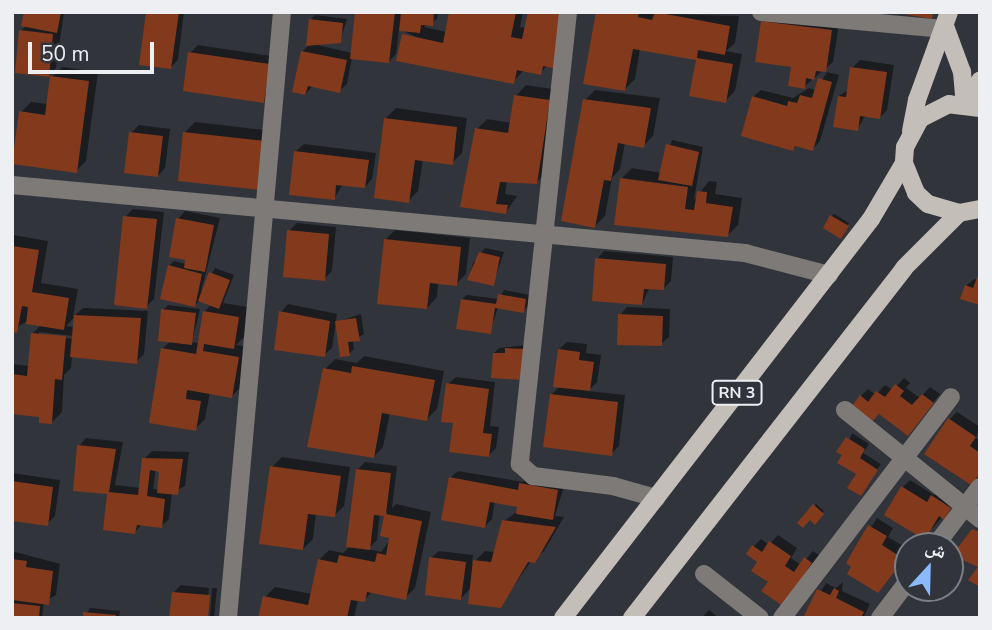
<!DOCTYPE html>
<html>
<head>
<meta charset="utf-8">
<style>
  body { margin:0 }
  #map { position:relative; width:992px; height:630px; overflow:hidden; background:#31353b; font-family:"Nunito Sans","Noto Naskh Arabic",sans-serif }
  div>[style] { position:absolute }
  .shadow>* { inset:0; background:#0007 }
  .building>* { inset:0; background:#83391c }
  .minor>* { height:18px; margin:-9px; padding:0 9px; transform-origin:9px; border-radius:9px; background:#7d7a77 }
  .major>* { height:18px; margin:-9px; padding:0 9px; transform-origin:9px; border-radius:9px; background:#c4beb9 }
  span { translate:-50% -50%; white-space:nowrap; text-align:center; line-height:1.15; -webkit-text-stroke:7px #31353b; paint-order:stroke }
  .shield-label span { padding:2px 5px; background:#31353b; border:2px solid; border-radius:5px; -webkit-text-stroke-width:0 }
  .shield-label { font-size:16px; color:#edeff3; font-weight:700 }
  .frame { position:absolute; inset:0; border:14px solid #edeff3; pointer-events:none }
  .north { position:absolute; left:894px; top:532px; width:70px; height:70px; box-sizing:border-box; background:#31353b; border:2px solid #7c7f85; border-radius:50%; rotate:22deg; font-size:19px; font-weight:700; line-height:28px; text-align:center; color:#edeff3 }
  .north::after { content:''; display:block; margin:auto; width:24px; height:32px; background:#8bbafc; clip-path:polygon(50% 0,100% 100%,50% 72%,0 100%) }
  .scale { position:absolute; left:28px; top:42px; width:126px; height:32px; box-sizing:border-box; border:4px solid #edeff3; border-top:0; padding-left:9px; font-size:21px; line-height:24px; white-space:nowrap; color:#edeff3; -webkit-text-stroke:5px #31353b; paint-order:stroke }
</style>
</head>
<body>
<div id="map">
  <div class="shadow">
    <div style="clip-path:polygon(26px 12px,64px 12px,56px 68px,48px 75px,21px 31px,27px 25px)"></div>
    <div style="clip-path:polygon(148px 12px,184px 12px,178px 60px,171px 67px)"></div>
    <div style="clip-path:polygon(356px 12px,438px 12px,437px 19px,424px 27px,447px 32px,451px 12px,523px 12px,520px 27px,526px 28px,548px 65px,540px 73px,524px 70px,513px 82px,399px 29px,396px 54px,389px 61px,352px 58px,347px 84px,339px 91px,313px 86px,305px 94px,303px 51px,311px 43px,310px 20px,315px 15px,347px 19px,340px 42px,313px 44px,352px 53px)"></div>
    <div style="clip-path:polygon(597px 12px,739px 16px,735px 43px,726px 51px,742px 54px,735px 91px,725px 101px,698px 59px,640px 48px,635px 79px,625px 89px)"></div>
    <div style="clip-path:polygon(770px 14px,839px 23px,833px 62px,804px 87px,763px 22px)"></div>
    <div style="clip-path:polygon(198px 45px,277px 57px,271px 93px,264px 101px,190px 53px)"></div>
    <div style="clip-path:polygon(860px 60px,894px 65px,887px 110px,880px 117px,866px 115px,857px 129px,839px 96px,849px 89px,852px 68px)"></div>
    <div style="clip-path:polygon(62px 67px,98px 72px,86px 161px,76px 171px,21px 112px,31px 102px,48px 104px,52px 77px)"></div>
    <div style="clip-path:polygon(827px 72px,839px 75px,820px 141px,813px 149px,797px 145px,793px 149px,753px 97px,761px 90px,793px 98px,809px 88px,816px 90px)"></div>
    <div style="clip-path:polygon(526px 85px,559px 90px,546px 172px,536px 183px,507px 181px,505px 194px,517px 196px,506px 212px,462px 206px,477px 129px,487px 119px,512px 123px,516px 96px)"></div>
    <div style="clip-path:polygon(595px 90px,660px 98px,653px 136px,643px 146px,625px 143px,620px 169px,612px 178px,605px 216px,595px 226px,585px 100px)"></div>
    <div style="clip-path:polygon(396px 108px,467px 118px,462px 153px,452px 163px,423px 159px,418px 191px,408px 201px,386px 118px)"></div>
    <div style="clip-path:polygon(195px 122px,274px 131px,269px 178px,185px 132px)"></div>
    <div style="clip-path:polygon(139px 125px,170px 129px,165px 168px,158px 176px,131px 133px)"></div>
    <div style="clip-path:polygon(672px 140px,703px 147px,694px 200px,709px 181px,717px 182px,715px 194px,742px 198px,738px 225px,728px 235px,622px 178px,632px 168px,662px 173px)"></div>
    <div style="clip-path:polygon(304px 144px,376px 153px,372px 179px,365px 187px,343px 184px,334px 199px,296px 151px)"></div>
    <div style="clip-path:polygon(133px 209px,164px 212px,154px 299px,146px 307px,125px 217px)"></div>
    <div style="clip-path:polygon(185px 211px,220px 218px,201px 292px,215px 268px,234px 275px,223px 303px,248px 307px,244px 337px,236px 345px,248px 347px,242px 386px,232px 396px,210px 392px,205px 419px,195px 429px,162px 349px,171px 341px,163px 310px,168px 305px,200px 309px,192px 342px,199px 343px,204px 312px,212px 304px,200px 300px,195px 305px,169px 266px,174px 261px,186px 264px,178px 219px)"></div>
    <div style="clip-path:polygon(834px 214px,849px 223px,843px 235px,832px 216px)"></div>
    <div style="clip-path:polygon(297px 223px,336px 227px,332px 271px,324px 279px,289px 231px)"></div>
    <div style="clip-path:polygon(395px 230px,470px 238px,466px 274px,456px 284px,438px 282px,437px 297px,427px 308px,385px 240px)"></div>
    <div style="clip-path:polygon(evenodd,13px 235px,48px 241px,41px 283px,78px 289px,73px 317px,83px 308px,148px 311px,144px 354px,136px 362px,72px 356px,71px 368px,64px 375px,62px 412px,52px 422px,41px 416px,12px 412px,12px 364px,29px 366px,33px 333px,41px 325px,26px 322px,12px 330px,13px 235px,75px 316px,74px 327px,66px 326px,70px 322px,75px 316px,13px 235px,39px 332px,75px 336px,75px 339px,39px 335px,39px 332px)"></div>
    <div style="clip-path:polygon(485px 248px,504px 252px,493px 284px,469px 279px,473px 263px)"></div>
    <div style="clip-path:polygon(604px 251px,673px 257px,671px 281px,664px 288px,650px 287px,642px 304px,597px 259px)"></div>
    <div style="clip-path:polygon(974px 279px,978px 280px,980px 304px,966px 286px)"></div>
    <div style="clip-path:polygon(504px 290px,530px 295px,528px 306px,523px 311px,498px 307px,490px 332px,462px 299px,467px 295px,499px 299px)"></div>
    <div style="clip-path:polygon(288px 304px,337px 314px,332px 348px,324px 355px,281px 312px)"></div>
    <div style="clip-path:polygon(627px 307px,670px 309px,669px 337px,661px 344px,620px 315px)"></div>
    <div style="clip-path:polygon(361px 314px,364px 334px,353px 340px,354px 349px,349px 354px,337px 322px)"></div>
    <div style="clip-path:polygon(567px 342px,587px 344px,586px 353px,601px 355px,597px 382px,588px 391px,625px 395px,619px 446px,611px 454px,551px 395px,560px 386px,559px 349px)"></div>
    <div style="clip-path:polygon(528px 345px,527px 373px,494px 353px,499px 348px)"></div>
    <div style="clip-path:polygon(364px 356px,444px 371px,437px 409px,427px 419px,390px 412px,383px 447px,373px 457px,325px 369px,335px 359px,357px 363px)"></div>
    <div style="clip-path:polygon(456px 377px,495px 382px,490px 426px,499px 427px,496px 448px,488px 456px,455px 422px,448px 384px)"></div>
    <div style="clip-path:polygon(904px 378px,910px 383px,906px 388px,920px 398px,930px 387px,940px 394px,908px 434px,861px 396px,868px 389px,876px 395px,885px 385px,893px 390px)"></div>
    <div style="clip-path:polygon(957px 412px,980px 427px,976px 438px,980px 441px,980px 474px,971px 483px,949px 420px)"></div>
    <div style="clip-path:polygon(852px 433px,869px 444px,863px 453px,881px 464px,861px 494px,858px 473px,844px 454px)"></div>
    <div style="clip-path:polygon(evenodd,86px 438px,123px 442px,115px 485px,141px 488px,144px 459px,152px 451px,189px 452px,185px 486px,172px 493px,169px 519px,161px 526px,142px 524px,135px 532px,79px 446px,86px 438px,156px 469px,161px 470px,159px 490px,153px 489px,156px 469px)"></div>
    <div style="clip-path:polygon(282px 457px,350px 467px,344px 506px,334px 516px,316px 513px,313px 539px,303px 549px,272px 467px)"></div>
    <div style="clip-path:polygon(evenodd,365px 462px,397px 466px,392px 508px,396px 504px,431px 512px,415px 588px,405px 598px,373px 591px,364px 600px,358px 599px,354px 618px,260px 618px,265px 597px,275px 587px,312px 594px,319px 560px,329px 550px,343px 553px,350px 546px,357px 470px,365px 462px,380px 512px,387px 512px,382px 535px,392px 537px,381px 552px,368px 549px,377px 540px,380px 512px)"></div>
    <div style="clip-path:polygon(458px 471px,523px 482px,529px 476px,565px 483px,555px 516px,564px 517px,544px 551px,531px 561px,500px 606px,472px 587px,461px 598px,431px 558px,439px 551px,473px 555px,472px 564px,485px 551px,495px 552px,504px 521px,518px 511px,519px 506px,495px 501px,492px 519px,485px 526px,450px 478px)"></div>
    <div style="clip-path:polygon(12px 473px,60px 480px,55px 516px,47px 524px,12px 519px)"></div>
    <div style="clip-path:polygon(910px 480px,934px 495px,940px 489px,957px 500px,925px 537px,902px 488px)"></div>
    <div style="clip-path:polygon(816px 504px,824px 511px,814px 522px,810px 518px,800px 522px)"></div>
    <div style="clip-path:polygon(877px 518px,893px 528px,888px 537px,908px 549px,885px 583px,848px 563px)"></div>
    <div style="clip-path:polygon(778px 535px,797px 548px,791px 558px,801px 565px,813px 551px,819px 555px,790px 596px,770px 581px,753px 547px,761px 539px,769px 545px)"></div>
    <div style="clip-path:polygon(12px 551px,60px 564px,56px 595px,44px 602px,42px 618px,12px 618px)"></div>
    <div style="clip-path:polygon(843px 582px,842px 591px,870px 604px,863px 618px,805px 618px,826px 583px,836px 588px)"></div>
    <div style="clip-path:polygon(181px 585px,209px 588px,206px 618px,173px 593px)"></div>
    <div style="clip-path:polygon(212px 588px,217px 588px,214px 618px,210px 618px)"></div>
    <div style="clip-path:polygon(90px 608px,120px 611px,119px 618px,84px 618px)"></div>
    <div style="clip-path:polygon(709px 610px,719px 618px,702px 618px)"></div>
  </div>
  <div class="building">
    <div style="clip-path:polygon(24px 12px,61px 12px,57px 33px,21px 26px)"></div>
    <div style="clip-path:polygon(146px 12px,179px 12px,171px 69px,139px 65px)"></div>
    <div style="clip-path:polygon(355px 12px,395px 12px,389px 63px,350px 59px)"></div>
    <div style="clip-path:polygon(401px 12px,434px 12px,433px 26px,421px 25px,420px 33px,399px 31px)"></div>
    <div style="clip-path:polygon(449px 12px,516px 12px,511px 37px,522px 39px,528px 12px,565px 12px,557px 69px,543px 66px,541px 75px,517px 70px,514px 84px,396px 61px,402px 34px,443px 43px)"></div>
    <div style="clip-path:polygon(596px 12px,639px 12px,638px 17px,652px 20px,655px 12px,730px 26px,725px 55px,698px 50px,697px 58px,733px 64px,726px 103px,689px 96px,696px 60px,633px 49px,625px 91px,583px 84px)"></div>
    <div style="clip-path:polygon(893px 12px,933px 12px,932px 19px)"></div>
    <div style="clip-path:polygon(309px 19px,343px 23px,341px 43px,306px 46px)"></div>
    <div style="clip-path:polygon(761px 21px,832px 30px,826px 72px,816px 71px,814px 80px,806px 78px,805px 89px,788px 86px,791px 67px,755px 62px)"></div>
    <div style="clip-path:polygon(19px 30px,53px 34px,49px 77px,15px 73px)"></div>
    <div style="clip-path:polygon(301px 51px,347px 60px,340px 93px,308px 86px,305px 95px,292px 92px)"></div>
    <div style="clip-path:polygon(188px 52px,270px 64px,264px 103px,183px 91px)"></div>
    <div style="clip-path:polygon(850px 67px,887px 72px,880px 119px,860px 116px,858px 131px,833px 127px,838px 96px,846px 97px)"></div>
    <div style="clip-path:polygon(50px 76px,89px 81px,77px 173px,12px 164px,19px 111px,45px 115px)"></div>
    <div style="clip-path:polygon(818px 78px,832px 82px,813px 151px,795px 146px,793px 151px,741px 136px,752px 96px,787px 106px,788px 101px,797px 103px,800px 95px,812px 98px)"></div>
    <div style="clip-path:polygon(514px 95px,550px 100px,537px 184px,500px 182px,496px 204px,508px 205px,506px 214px,460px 207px,475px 128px,508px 133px)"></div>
    <div style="clip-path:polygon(583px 99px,651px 108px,644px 148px,618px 143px,611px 181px,604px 180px,595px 228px,561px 221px)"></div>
    <div style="clip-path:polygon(384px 118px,457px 127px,453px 165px,415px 160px,409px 203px,374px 198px)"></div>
    <div style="clip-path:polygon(129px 132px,163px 136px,158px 177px,124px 173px)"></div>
    <div style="clip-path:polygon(183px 132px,265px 141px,260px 190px,178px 181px)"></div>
    <div style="clip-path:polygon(666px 144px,699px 152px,692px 186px,658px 180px)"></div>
    <div style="clip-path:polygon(294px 151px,369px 160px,365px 188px,336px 185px,335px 200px,289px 195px)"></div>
    <div style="clip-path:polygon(620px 178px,688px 187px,685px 209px,694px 210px,697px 191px,707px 192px,706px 203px,733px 207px,728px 237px,614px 225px)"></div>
    <div style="clip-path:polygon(830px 215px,849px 226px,841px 239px,823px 228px)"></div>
    <div style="clip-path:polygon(123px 216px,157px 219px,147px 309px,114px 305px)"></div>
    <div style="clip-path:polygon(176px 218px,214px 225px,205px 272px,184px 268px,185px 260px,169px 257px)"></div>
    <div style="clip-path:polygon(287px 230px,329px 234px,325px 281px,283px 277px)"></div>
    <div style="clip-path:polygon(384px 239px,461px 247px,457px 286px,430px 283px,427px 309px,377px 304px)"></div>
    <div style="clip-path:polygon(12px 246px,39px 250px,32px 292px,69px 298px,64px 330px,26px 324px,28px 307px,22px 306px,17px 333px,12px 332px)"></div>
    <div style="clip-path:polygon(479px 252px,500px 257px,494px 286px,467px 280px)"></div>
    <div style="clip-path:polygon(595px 258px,666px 264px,664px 290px,644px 289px,642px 305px,592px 301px)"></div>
    <div style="clip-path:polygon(168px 265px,202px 274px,195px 307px,160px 299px)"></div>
    <div style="clip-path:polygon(980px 270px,980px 305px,960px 299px,965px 285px,973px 288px)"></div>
    <div style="clip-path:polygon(209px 272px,230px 280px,219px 309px,198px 301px)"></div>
    <div style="clip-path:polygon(498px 294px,526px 299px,524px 313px,495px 308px,491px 334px,456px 329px,461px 299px,496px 304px)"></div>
    <div style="clip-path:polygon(161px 309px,196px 313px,192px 345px,158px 341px)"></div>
    <div style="clip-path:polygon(203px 311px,239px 317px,234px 349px,204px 344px,203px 351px,239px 357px,232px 398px,187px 390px,186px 399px,201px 401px,196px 431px,149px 423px,161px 348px,196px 354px)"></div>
    <div style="clip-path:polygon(279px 311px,330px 321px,325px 357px,274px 350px)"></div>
    <div style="clip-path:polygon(618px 314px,663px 316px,662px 346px,617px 345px)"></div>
    <div style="clip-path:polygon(74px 315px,141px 318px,137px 364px,70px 357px)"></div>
    <div style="clip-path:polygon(356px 318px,360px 341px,348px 342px,350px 356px,340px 357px,335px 321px)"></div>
    <div style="clip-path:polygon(31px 333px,66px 336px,62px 380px,55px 379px,52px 424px,39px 423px,39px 417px,12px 414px,12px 374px,27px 376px)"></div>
    <div style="clip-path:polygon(505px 348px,524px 349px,522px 380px,491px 378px,493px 353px,505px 353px)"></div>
    <div style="clip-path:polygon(558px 349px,580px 352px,579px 360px,594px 362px,590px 391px,553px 387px)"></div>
    <div style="clip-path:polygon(352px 366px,435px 380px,427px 421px,382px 413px,374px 458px,307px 447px,323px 368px,351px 373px)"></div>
    <div style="clip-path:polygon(446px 383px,489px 389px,483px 433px,492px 434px,489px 457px,449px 452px,453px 423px,441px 422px)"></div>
    <div style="clip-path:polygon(895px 384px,904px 391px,900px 396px,912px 405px,922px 394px,934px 403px,908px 436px,879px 414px,870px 424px,850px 409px,860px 395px,868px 402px,876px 391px,885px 397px)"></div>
    <div style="clip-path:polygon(550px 394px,618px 402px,612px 456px,543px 447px)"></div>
    <div style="clip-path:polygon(948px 418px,976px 437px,970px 446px,980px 453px,980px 473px,971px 485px,924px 454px)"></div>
    <div style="clip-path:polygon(846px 437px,865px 449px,860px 458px,878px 470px,861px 496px,847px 488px,856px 474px,837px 463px,842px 455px,836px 452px)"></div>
    <div style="clip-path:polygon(77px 445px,116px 449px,109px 492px,138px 495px,142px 458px,183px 459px,178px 495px,157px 493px,159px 472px,150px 470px,147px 496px,165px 499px,162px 528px,137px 525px,135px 534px,103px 530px,107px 494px,73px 491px)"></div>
    <div style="clip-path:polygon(270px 466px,341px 476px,335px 517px,308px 514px,303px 550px,259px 544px)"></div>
    <div style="clip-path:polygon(356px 469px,391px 473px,386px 514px,422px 521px,406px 600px,367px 592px,365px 602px,351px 600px,347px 618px,258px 618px,263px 596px,308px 605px,318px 559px,337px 563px,339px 555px,375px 562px,377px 553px,386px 555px,389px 538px,380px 536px,384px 516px,374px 515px,370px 550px,346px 547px)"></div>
    <div style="clip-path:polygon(449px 477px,518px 490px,519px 483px,558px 490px,553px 520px,516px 514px,517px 507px,490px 502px,485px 528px,441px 520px)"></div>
    <div style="clip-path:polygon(12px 481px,53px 487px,48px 526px,12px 521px)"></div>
    <div style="clip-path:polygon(901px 486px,927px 502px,931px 495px,951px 508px,944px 520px,939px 516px,925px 540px,884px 515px)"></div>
    <div style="clip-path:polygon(813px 504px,824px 514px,815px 525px,810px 520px,803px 528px,797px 523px)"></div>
    <div style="clip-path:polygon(502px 520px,556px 527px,535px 563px,528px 562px,501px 608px,468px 604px,473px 560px,491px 562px)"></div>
    <div style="clip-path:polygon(868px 525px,887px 536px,882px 545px,904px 559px,878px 593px,847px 574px,851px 567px,846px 563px)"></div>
    <div style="clip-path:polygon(972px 529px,980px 532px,980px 587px,968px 580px,978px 567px,952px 555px)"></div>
    <div style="clip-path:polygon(769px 541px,791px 556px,785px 566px,794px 572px,804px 557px,812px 563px,783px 606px,761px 591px,768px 582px,751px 571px,757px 562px,746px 554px,752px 545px,762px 552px)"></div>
    <div style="clip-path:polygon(429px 557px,466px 562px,461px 600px,425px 595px)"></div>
    <div style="clip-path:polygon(12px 559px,27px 561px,26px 567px,53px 571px,49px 605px,12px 600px)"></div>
    <div style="clip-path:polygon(834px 588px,839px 591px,836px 598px,864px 612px,861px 618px,803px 618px,817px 589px,830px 595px)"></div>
    <div style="clip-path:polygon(172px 592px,210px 595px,208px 618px,169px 618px)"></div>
    <div style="clip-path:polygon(12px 603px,40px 606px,39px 618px,12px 618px)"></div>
    <div style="clip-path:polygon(83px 612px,116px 615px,115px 618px,83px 618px)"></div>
  </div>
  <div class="minor">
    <div style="left:568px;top:12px;width:455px;rotate:96.1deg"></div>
    <div style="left:520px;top:464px;width:18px;rotate:43deg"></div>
    <div style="left:533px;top:476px;width:81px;rotate:7.1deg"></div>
    <div style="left:613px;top:486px;width:45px;rotate:15.6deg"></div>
    <div style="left:761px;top:12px;width:186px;rotate:5.3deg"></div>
    <div style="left:12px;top:185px;width:736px;rotate:5.3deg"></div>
    <div style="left:745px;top:253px;width:87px;rotate:14.7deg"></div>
    <div style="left:845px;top:410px;width:174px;rotate:38.9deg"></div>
    <div style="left:935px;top:546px;width:74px;rotate:-52.7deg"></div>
    <div style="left:704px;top:574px;width:71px;rotate:38.2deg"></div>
    <div style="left:228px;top:618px;width:608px;rotate:-84.91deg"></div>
    <div style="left:782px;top:618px;width:278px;rotate:-52.6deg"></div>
    <div style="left:880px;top:618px;width:46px;rotate:-52.9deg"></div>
  </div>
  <div class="major">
    <div style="left:946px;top:29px;width:46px;rotate:69.6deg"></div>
    <div style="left:962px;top:72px;width:32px;rotate:85deg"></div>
    <div style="left:969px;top:104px;width:26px;rotate:-65deg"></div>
    <div style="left:980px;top:108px;width:31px;rotate:-173deg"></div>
    <div style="left:949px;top:104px;width:33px;rotate:153deg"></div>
    <div style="left:920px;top:119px;width:32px;rotate:118deg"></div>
    <div style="left:905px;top:147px;width:16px;rotate:94deg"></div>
    <div style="left:904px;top:163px;width:32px;rotate:68deg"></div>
    <div style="left:916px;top:193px;width:16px;rotate:43deg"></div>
    <div style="left:928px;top:204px;width:32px;rotate:16deg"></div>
    <div style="left:959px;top:213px;width:21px;rotate:-11deg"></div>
    <div style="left:911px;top:131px;width:32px;rotate:-79deg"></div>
    <div style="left:917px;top:100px;width:94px;rotate:-70deg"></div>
    <div style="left:563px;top:618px;width:504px;rotate:-52.33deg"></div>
    <div style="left:871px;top:219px;width:65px;rotate:-59.5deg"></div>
    <div style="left:632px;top:618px;width:443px;rotate:-52.1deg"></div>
    <div style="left:904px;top:268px;width:78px;rotate:-45deg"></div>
  </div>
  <div class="shield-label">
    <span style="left:737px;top:393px">RN 3</span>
  </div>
  <div class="frame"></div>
  <div class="north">ش</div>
  <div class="scale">50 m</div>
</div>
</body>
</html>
